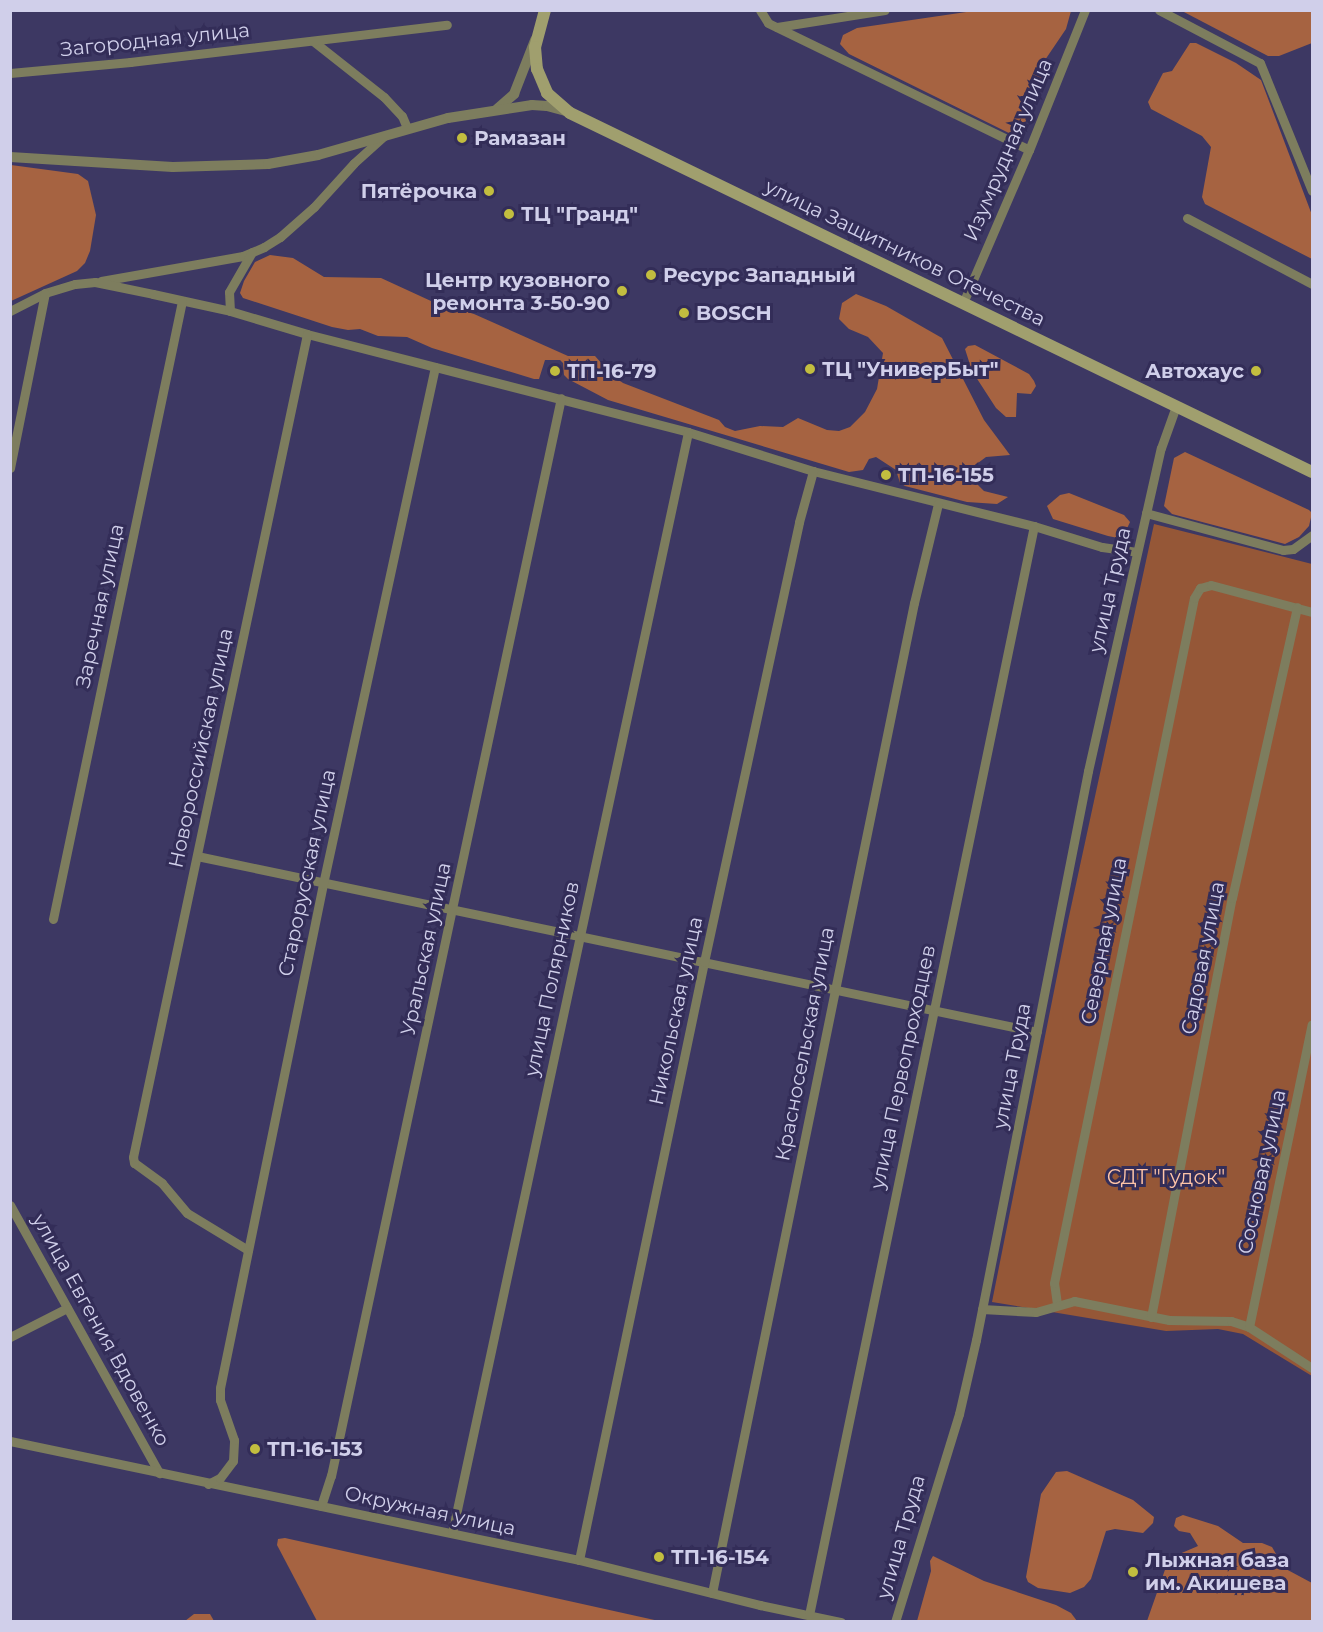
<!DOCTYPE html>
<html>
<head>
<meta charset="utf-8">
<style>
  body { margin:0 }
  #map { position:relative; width:1323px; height:1632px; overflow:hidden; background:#3d3863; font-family:Montserrat,sans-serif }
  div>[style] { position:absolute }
  .green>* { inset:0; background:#955737 }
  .forest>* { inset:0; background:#a66341 }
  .minor>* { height:9px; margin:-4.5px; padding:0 4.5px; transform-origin:4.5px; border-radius:4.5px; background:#7d7d5e }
  .tertiary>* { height:10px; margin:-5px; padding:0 5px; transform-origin:5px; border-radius:5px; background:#7d7d5e }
  .secondary>* { height:12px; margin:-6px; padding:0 6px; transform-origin:6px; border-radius:6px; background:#a09f6e }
  .dots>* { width:16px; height:16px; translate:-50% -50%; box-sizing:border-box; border:3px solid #332d58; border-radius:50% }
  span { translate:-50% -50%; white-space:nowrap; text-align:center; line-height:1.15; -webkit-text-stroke:6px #332d58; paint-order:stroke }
  .street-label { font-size:20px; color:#d0cfea }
  .poi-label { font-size:20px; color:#d0cfea; font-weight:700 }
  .left { translate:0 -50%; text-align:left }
  .right { translate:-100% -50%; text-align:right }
  .park-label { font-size:20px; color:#ffc5a8 }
  .frame { position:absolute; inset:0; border:12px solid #d0cfea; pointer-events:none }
</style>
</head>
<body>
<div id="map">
  <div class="green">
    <div style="clip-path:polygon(1154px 524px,1312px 564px,1312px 1376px,1243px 1334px,1218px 1329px,1166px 1331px,992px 1302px,1068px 921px)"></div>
  </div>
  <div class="forest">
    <div style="clip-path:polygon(980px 10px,1071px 11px,1066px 29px,1045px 60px,1046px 82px,1043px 87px,1029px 90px,1023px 96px,1026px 122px,1017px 137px,849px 54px,840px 44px,843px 35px,857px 28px)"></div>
    <div style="clip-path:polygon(1182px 11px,1312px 11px,1312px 43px,1279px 56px,1268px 56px)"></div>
    <div style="clip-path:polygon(1190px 43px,1196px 43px,1236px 63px,1261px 80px,1312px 215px,1312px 259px,1205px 204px,1202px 197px,1211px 147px,1202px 136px,1151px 109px,1148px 102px,1163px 73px,1172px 71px)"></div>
    <div style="clip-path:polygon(11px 165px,78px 174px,88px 181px,96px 215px,90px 251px,85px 263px,77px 271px,11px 301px)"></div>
    <div style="clip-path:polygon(270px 255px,293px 258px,324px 277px,381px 278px,431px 301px,474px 314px,568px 356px,595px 356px,612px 375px,623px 383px,719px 420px,725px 427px,735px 431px,760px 426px,783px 427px,798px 418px,827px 430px,839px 431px,850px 427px,865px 412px,877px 389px,883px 353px,868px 337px,849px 329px,839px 319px,842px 303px,856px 294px,886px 306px,942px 338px,984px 420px,1010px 455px,986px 457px,978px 463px,975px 476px,978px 485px,984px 491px,1008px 497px,997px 504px,967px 502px,905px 486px,900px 483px,896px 470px,876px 457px,869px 459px,863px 470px,849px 472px,608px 400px,568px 379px,564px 375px,563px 363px,560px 360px,545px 360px,539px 379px,534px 379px,432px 348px,407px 337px,378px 336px,360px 329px,348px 330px,332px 327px,243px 298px,240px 293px,244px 281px,255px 262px)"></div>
    <div style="clip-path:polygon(975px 345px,1029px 374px,1034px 381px,1036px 386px,1031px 394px,1017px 393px,1016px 417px,1006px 417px,996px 408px,972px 371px,965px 349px,968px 346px)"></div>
    <div style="clip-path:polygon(1185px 452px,1309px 510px,1312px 513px,1309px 526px,1299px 537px,1285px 544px,1172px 514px,1164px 506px,1174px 458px)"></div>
    <div style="clip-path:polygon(1069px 493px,1124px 515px,1130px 522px,1124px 535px,1118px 538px,1108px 536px,1053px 519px,1047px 506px,1060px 495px)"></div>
    <div style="clip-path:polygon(1067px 1471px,1133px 1500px,1154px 1517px,1153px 1523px,1143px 1533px,1115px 1529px,1106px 1531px,1091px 1579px,1084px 1587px,1070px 1593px,1038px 1588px,1028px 1582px,1026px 1577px,1041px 1494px,1056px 1472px)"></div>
    <div style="clip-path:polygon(1183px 1515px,1218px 1526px,1243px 1543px,1262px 1543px,1272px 1547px,1284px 1568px,1312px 1583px,1312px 1621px,1147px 1621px,1167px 1564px,1177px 1555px,1198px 1546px,1190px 1533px,1179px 1531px,1174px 1526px,1176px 1518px)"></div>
    <div style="clip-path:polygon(285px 1538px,659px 1621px,317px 1621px,277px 1545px,278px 1539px)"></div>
    <div style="clip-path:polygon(933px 1556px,984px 1581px,1056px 1605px,1071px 1613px,1077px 1621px,917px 1621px,931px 1571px,930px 1561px)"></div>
    <div style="clip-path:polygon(194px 1614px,210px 1614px,214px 1621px,185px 1621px)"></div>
  </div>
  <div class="minor">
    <div style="left:760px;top:10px;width:15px;rotate:58deg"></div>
    <div style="left:768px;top:23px;width:290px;rotate:25.9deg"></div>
    <div style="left:1159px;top:10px;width:114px;rotate:27.7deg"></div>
    <div style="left:1260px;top:63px;width:138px;rotate:67.9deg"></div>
    <div style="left:777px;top:27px;width:109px;rotate:-8.9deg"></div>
    <div style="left:313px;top:41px;width:90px;rotate:38.3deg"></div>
    <div style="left:384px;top:97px;width:26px;rotate:47deg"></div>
    <div style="left:402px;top:116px;width:13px;rotate:67deg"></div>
    <div style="left:10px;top:73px;width:121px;rotate:-5.2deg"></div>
    <div style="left:130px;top:62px;width:319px;rotate:-6.7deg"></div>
    <div style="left:1187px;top:218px;width:141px;rotate:27.8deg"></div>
    <div style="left:101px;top:281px;width:144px;rotate:-10deg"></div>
    <div style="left:243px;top:256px;width:23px;rotate:-23deg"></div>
    <div style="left:264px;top:247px;width:19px;rotate:-32deg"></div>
    <div style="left:280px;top:237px;width:45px;rotate:-41.4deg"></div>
    <div style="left:314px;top:207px;width:59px;rotate:-47.7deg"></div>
    <div style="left:354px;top:163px;width:40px;rotate:-42deg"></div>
    <div style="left:963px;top:303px;width:167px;rotate:-66.7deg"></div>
    <div style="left:1029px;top:150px;width:151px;rotate:-68.2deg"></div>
    <div style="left:10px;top:311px;width:39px;rotate:-27deg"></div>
    <div style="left:45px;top:293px;width:31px;rotate:-17deg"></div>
    <div style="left:75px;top:284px;width:20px;rotate:-6deg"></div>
    <div style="left:95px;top:282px;width:59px;rotate:11.7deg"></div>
    <div style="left:153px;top:294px;width:79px;rotate:12.4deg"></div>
    <div style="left:230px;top:311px;width:80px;rotate:16.6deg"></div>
    <div style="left:307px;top:334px;width:393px;rotate:14.4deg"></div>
    <div style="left:688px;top:432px;width:131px;rotate:17.3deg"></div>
    <div style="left:813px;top:471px;width:228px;rotate:14deg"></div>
    <div style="left:1034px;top:526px;width:71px;rotate:17.2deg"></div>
    <div style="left:1102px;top:547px;width:35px;rotate:8deg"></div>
    <div style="left:230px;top:311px;width:19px;rotate:-93deg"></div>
    <div style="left:229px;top:292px;width:46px;rotate:-60.1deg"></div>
    <div style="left:10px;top:468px;width:178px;rotate:-78.7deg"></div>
    <div style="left:1146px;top:513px;width:142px;rotate:15.1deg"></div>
    <div style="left:1283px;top:550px;width:10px;rotate:-6deg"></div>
    <div style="left:1293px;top:549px;width:24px;rotate:-36deg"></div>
    <div style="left:197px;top:856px;width:858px;rotate:11.83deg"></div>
    <div style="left:53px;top:919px;width:631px;rotate:-78.21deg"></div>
    <div style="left:10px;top:1205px;width:307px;rotate:60.9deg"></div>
    <div style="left:248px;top:1250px;width:71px;rotate:-148.8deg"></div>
    <div style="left:187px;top:1213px;width:39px;rotate:-130deg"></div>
    <div style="left:162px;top:1183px;width:34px;rotate:-144deg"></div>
    <div style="left:134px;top:1163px;width:6px;rotate:-99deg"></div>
    <div style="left:133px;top:1157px;width:841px;rotate:-78.06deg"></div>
    <div style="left:1057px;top:1304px;width:21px;rotate:-98deg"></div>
    <div style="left:1054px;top:1283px;width:699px;rotate:-78.45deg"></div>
    <div style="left:1194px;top:598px;width:12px;rotate:-59deg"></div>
    <div style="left:1200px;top:588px;width:11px;rotate:-15deg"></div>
    <div style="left:1211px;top:585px;width:105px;rotate:15deg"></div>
    <div style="left:982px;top:1309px;width:54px;rotate:3.2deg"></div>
    <div style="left:1036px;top:1312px;width:40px;rotate:-16deg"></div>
    <div style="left:1074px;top:1301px;width:97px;rotate:11.3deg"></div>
    <div style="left:1169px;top:1320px;width:62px;rotate:0.9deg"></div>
    <div style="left:1231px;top:1321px;width:19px;rotate:18deg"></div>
    <div style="left:1249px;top:1327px;width:75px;rotate:33.1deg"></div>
    <div style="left:1151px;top:1317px;width:427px;rotate:-79.1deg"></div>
    <div style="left:1232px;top:898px;width:298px;rotate:-77.4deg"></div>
    <div style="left:1249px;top:1327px;width:309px;rotate:-78.3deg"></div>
    <div style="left:10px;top:1337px;width:64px;rotate:-27deg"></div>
    <div style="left:10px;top:1441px;width:581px;rotate:11.81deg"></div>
    <div style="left:579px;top:1560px;width:187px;rotate:14deg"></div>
    <div style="left:760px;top:1605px;width:83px;rotate:11.9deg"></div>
    <div style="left:208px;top:1484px;width:13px;rotate:-27deg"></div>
    <div style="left:220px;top:1478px;width:21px;rotate:-53deg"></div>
    <div style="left:233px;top:1461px;width:21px;rotate:-87deg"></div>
    <div style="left:234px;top:1440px;width:42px;rotate:-109.3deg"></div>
    <div style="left:220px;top:1400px;width:12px;rotate:-90deg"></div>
    <div style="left:220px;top:1388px;width:514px;rotate:-78.45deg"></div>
    <div style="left:323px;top:884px;width:529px;rotate:-77.78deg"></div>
    <div style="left:321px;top:1506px;width:32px;rotate:-72deg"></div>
    <div style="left:331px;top:1476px;width:1102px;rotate:-77.96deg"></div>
    <div style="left:452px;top:1533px;width:1126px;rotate:-77.9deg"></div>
    <div style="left:579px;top:1560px;width:611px;rotate:-78.19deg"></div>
    <div style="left:704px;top:962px;width:450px;rotate:-77.8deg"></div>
    <div style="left:799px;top:522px;width:53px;rotate:-74.6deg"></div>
    <div style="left:712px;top:1593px;width:1010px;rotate:-78.47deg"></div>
    <div style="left:914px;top:603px;width:102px;rotate:-76.4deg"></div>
    <div style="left:809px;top:1615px;width:1112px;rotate:-78.33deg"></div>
    <div style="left:895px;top:1622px;width:218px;rotate:-72.9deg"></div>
    <div style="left:959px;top:1414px;width:76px;rotate:-77.1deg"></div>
    <div style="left:976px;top:1340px;width:580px;rotate:-78.86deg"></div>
    <div style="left:1088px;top:771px;width:331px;rotate:-77.3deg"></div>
    <div style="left:1161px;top:448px;width:45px;rotate:-70.3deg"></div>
  </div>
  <div class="tertiary">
    <div style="left:497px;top:109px;width:23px;rotate:-41deg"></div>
    <div style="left:514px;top:94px;width:58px;rotate:-68.7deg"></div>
    <div style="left:10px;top:157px;width:163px;rotate:3.5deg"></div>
    <div style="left:173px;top:167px;width:95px;rotate:-1.8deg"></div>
    <div style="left:268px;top:164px;width:51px;rotate:-10.2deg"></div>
    <div style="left:318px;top:155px;width:135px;rotate:-15.9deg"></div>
    <div style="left:448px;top:118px;width:85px;rotate:-8.8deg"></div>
    <div style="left:532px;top:105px;width:15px;rotate:4deg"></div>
    <div style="left:547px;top:106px;width:23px;rotate:15deg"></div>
  </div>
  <div class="secondary">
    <div style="left:545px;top:10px;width:38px;rotate:105deg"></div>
    <div style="left:535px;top:47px;width:22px;rotate:85deg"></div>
    <div style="left:537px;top:69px;width:26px;rotate:67deg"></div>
    <div style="left:547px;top:93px;width:30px;rotate:41deg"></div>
    <div style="left:570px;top:113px;width:824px;rotate:25.82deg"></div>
  </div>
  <div class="dots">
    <div style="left:462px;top:138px;background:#c2bd3f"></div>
    <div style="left:489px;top:191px;background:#c2bd3f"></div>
    <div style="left:509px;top:214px;background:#c2bd3f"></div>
    <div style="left:651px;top:275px;background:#c2bd3f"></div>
    <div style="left:622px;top:291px;background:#c2bd3f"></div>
    <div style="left:684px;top:313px;background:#c2bd3f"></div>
    <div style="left:810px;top:369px;background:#c2bd3f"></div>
    <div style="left:555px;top:371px;background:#c2bd3f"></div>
    <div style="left:1256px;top:371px;background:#c2bd3f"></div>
    <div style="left:886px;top:475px;background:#c2bd3f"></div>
    <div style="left:255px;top:1449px;background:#c2bd3f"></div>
    <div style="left:659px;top:1557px;background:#c2bd3f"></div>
    <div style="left:1133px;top:1572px;background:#c2bd3f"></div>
  </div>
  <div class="street-label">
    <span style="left:155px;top:40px;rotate:-6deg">Загородная улица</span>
    <span style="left:1008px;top:150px;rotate:-67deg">Изумрудная улица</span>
    <span style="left:905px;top:253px;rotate:26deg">улица Защитников Отечества</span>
    <span style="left:1110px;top:590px;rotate:-77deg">улица Труда</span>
    <span style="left:100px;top:606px;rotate:-78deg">Заречная улица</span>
    <span style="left:201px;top:748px;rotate:-78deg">Новороссийская улица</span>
    <span style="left:307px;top:873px;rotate:-78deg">Старорусская улица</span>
    <span style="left:1104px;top:941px;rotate:-79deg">Северная улица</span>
    <span style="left:426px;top:949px;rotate:-78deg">Уральская улица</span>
    <span style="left:1203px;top:958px;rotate:-79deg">Садовая улица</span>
    <span style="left:552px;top:979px;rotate:-78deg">улица Полярников</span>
    <span style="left:676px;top:1011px;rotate:-78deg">Никольская улица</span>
    <span style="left:805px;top:1044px;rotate:-79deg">Красносельская улица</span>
    <span style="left:1012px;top:1066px;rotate:-79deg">улица Труда</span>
    <span style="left:903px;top:1067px;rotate:-78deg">улица Первопроходцев</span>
    <span style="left:1262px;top:1172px;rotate:-78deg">Сосновая улица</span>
    <span style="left:101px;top:1330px;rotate:61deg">улица Евгения Вдовенко</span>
    <span style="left:430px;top:1511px;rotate:12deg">Окружная улица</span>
    <span style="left:901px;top:1537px;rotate:-74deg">улица Труда</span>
  </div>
  <div class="poi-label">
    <span class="left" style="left:474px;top:138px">Рамазан</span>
    <span class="right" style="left:477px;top:191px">Пятёрочка</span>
    <span class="left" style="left:521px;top:214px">ТЦ "Гранд"</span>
    <span class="left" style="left:663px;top:275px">Ресурс Западный</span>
    <span class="right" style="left:610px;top:292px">Центр кузовного<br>ремонта 3-50-90</span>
    <span class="left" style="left:696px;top:313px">BOSCH</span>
    <span class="left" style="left:822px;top:369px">ТЦ "УниверБыт"</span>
    <span class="left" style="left:567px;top:371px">ТП-16-79</span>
    <span class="right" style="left:1244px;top:371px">Автохаус</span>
    <span class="left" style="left:898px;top:475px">ТП-16-155</span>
    <span class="left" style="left:267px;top:1449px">ТП-16-153</span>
    <span class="left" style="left:671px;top:1557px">ТП-16-154</span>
    <span class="left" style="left:1145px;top:1572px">Лыжная база<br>им. Акишева</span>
  </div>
  <div class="park-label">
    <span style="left:1166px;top:1177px">СДТ "Гудок"</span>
  </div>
  <div class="frame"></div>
</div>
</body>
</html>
